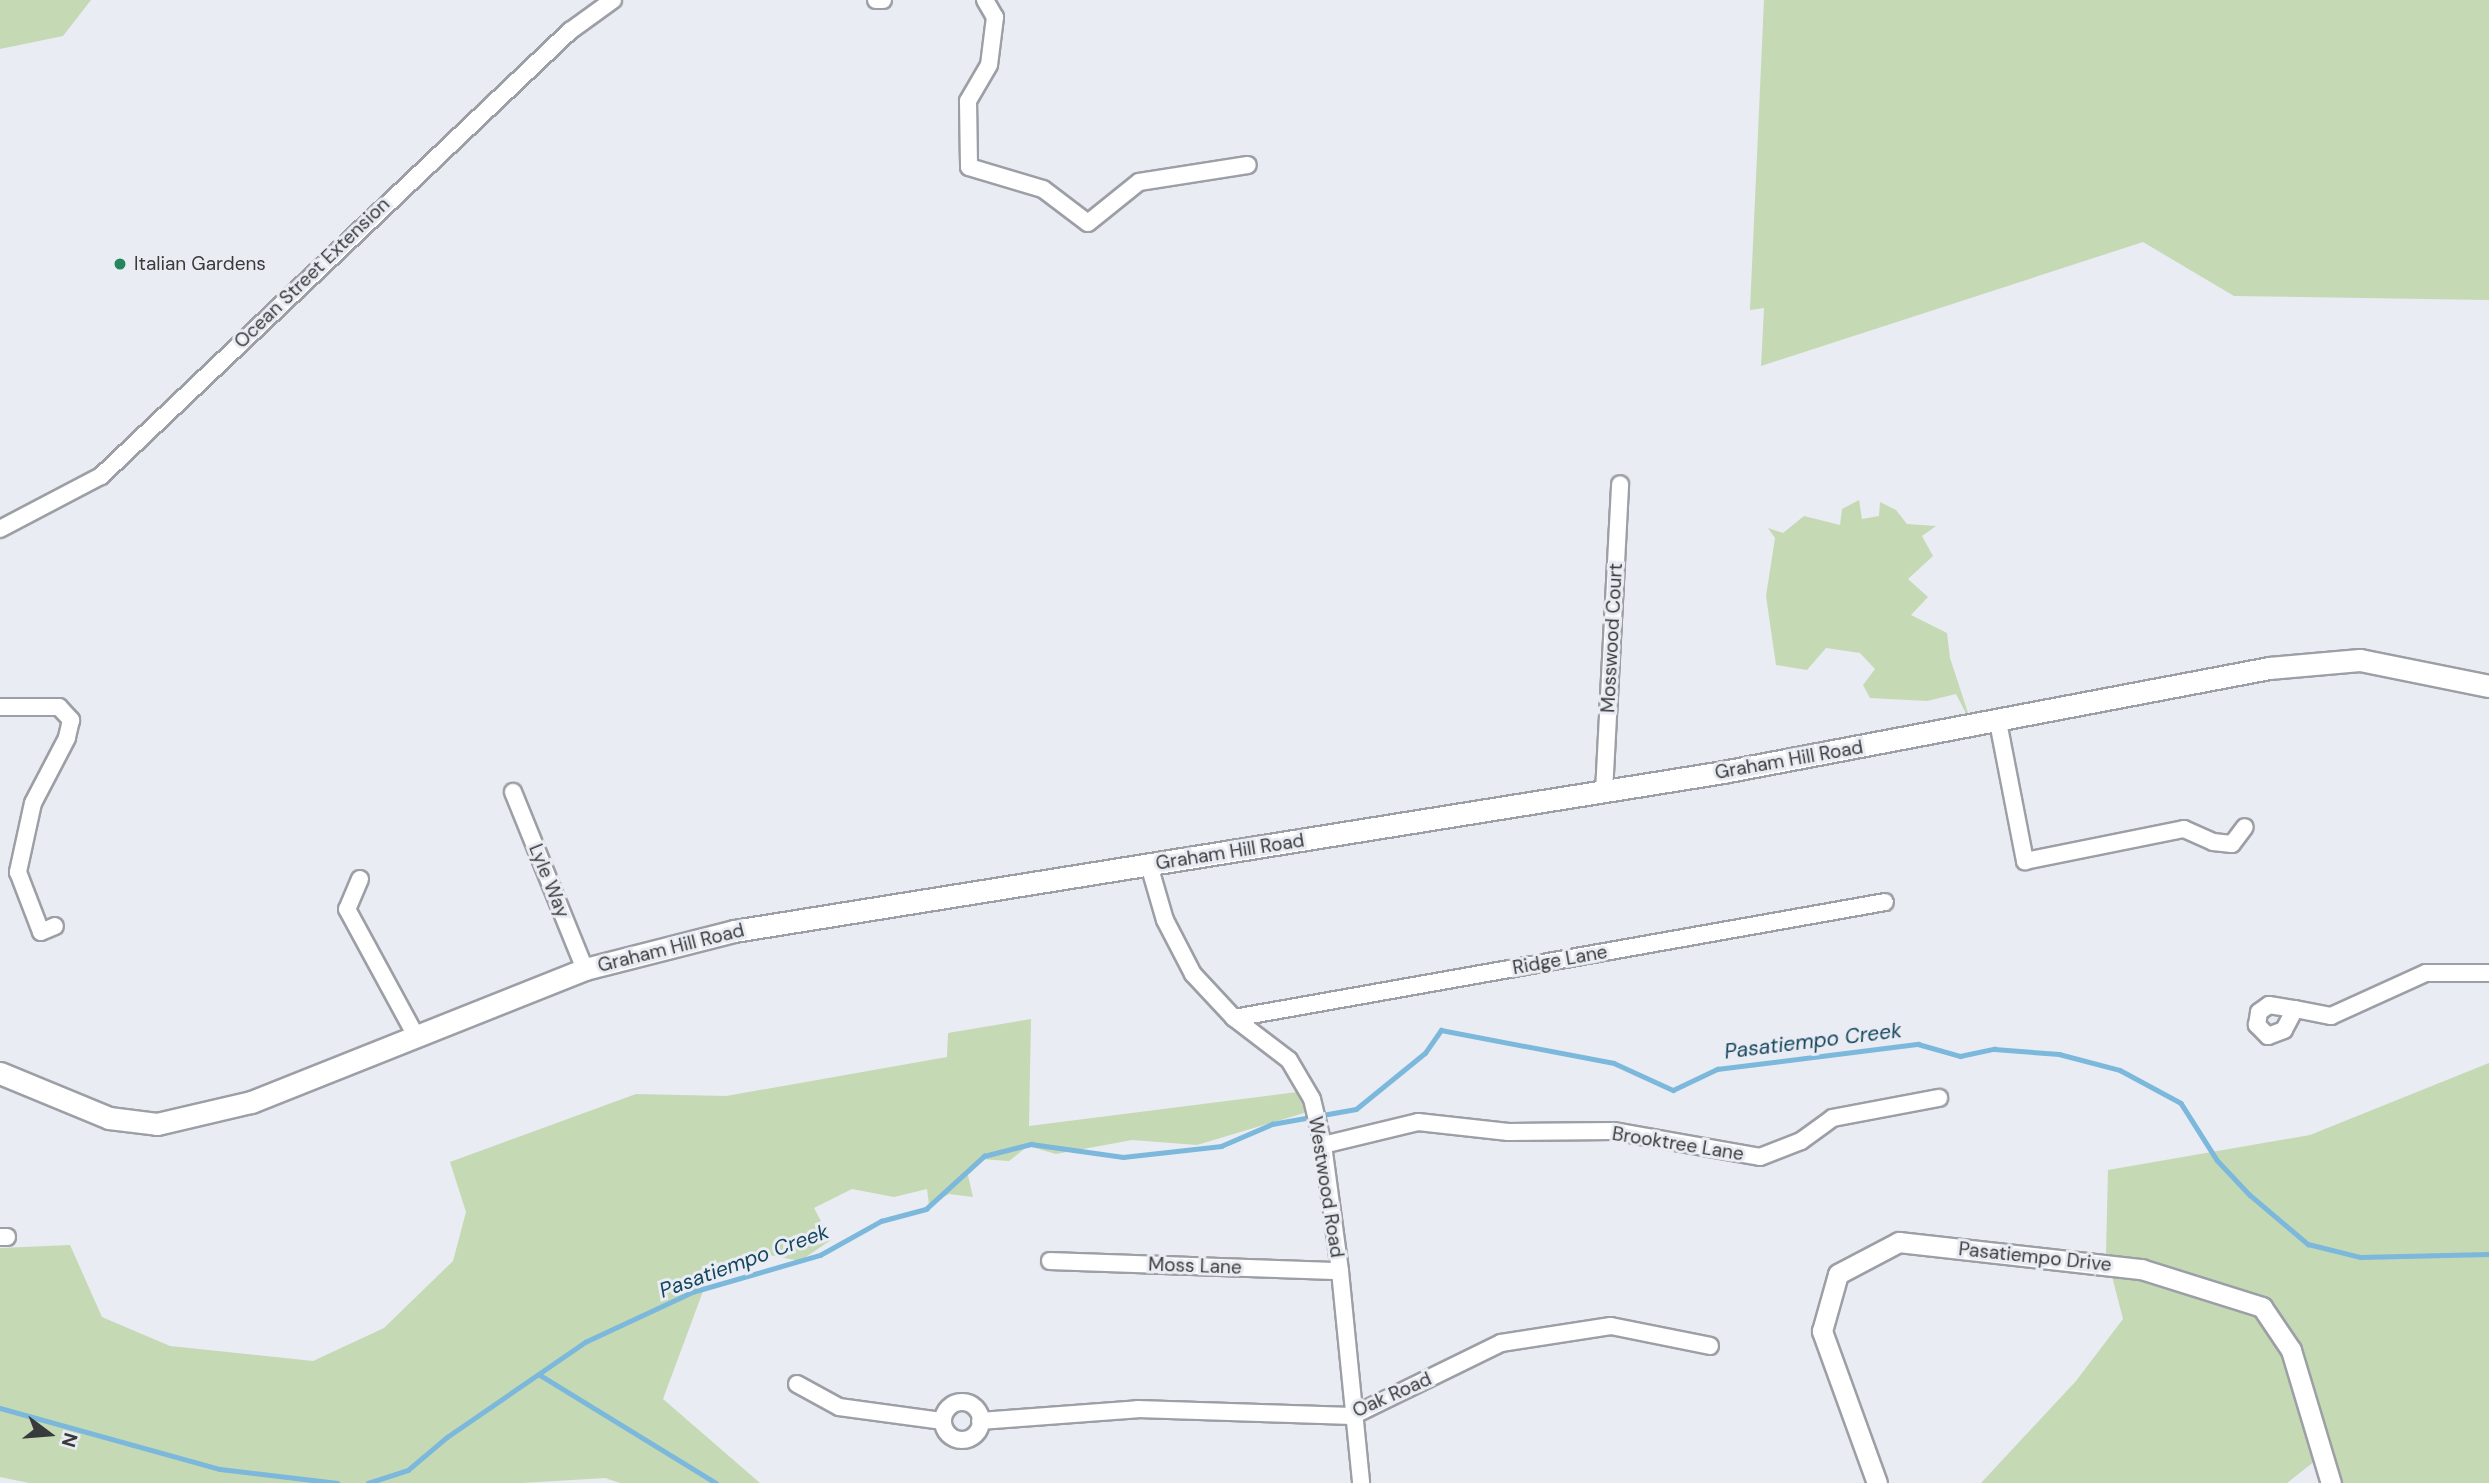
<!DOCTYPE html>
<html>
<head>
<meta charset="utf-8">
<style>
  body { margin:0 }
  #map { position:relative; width:2489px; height:1483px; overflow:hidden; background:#e9ecf2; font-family:"DM Sans",sans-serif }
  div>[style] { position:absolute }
  .green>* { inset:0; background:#c5d9b5 }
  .stream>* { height:4.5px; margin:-2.25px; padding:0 2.25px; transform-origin:2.25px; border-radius:2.25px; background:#7bb8dc }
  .roads { filter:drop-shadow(2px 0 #9c9fa5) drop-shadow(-2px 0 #9c9fa5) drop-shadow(0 2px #9c9fa5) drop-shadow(0 -2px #9c9fa5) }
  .minor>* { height:16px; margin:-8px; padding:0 8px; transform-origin:8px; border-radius:8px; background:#fff }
  .minor>.ring { margin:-8px; padding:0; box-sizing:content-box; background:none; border:16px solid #fff; border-radius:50% }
  .tertiary>* { height:19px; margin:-9.5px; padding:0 9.5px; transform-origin:9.5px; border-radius:9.5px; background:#fff }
  .secondary>* { height:21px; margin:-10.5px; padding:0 10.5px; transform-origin:10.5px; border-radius:10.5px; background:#fff }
  .dots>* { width:19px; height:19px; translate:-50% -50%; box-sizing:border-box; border:4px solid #e9ecf2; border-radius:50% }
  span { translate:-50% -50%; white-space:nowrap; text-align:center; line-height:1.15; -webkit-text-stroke:6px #e9ecf2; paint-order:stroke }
  .poi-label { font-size:19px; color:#393a3c }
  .left { translate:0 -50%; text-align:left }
  .street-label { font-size:19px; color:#393a3c }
  .water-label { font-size:21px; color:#15465f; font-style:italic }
  .north { position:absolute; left:14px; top:1399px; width:70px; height:70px; -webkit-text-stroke:5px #e9ecf2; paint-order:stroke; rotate:106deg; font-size:19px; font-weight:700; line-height:28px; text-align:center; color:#393a3c }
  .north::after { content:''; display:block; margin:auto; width:24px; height:32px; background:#393a3c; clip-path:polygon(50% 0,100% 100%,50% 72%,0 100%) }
</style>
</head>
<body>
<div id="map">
  <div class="green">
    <div style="clip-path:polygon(0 0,91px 0,63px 36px,0 49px)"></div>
    <div style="clip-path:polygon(1764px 0,2489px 0,2489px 300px,2234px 296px,2143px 242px,1761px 366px,1764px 308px,1750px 310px)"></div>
    <div style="clip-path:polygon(1859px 500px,1862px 519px,1879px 516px,1880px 502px,1896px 510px,1907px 524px,1936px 526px,1922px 536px,1933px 556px,1908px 579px,1928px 597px,1911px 615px,1947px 633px,1950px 658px,1972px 725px,1956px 694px,1927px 701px,1870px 698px,1863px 685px,1875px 669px,1860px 653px,1826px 648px,1807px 670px,1776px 665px,1766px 596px,1775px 538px,1768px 528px,1783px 533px,1804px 516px,1840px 525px,1842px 509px)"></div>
    <div style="clip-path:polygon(1031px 1019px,1029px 1126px,1297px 1092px,1312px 1099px,1304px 1113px,1197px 1145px,1132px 1140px,1056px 1154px,1028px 1146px,1009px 1161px,980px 1159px,967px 1171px,973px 1197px,949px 1194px,929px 1205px,927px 1189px,894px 1197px,852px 1189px,814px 1208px,831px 1240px,800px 1261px,754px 1252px,720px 1267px,715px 1259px,663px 1399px,760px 1483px,620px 1483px,605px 1478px,522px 1483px,29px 1483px,0 1477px,0 1248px,70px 1245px,102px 1317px,170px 1346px,313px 1361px,384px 1328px,453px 1261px,466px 1212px,450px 1162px,636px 1094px,726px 1096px,947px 1057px,948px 1033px)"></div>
    <div style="clip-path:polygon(2489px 1063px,2489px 1483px,2329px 1483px,2320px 1457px,2287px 1483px,1981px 1483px,2076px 1381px,2123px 1319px,2106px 1253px,2108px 1170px,2310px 1135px)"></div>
  </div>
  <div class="stream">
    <div style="left:540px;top:1375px;width:206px;rotate:31.5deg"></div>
    <div style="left:0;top:1408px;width:228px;rotate:15.5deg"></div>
    <div style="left:220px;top:1469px;width:118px;rotate:6.8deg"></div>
    <div style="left:368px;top:1483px;width:42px;rotate:-18deg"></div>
    <div style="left:408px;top:1470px;width:51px;rotate:-40.2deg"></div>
    <div style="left:447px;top:1437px;width:168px;rotate:-34.5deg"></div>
    <div style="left:585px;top:1342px;width:118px;rotate:-25deg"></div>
    <div style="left:692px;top:1292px;width:133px;rotate:-16.1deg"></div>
    <div style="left:820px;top:1255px;width:70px;rotate:-29.1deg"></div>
    <div style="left:881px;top:1221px;width:47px;rotate:-14.9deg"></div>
    <div style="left:926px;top:1209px;width:79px;rotate:-42.4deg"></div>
    <div style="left:984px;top:1156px;width:49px;rotate:-14.3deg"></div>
    <div style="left:1031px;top:1144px;width:93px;rotate:8deg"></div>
    <div style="left:1123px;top:1157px;width:99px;rotate:-6.4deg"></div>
    <div style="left:1221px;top:1146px;width:56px;rotate:-23.3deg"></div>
    <div style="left:1272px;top:1124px;width:85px;rotate:-10.1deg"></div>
    <div style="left:1356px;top:1109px;width:89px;rotate:-39.1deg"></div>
    <div style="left:1425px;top:1053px;width:28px;rotate:-55deg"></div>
    <div style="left:1441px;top:1030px;width:176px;rotate:10.8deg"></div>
    <div style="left:1614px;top:1063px;width:65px;rotate:24.6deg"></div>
    <div style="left:1673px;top:1090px;width:49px;rotate:-25.5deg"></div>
    <div style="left:1717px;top:1069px;width:203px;rotate:-7.1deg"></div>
    <div style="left:1918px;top:1044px;width:44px;rotate:15.9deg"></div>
    <div style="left:1960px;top:1056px;width:35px;rotate:-12deg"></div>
    <div style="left:1994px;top:1049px;width:65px;rotate:4.4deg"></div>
    <div style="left:2059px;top:1054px;width:63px;rotate:14.7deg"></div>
    <div style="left:2120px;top:1070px;width:69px;rotate:28.4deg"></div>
    <div style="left:2181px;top:1103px;width:67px;rotate:57.7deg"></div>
    <div style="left:2217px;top:1160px;width:48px;rotate:46.7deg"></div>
    <div style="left:2250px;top:1195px;width:76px;rotate:40.2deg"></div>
    <div style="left:2308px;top:1244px;width:54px;rotate:14deg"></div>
    <div style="left:2360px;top:1257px;width:129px;rotate:-1.3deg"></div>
  </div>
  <div class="roads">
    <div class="minor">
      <div style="left:876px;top:0;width:7px"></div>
      <div style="left:985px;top:0;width:20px;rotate:60deg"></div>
      <div style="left:995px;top:17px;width:48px;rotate:97.1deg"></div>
      <div style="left:989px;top:65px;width:42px;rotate:120.3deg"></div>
      <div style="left:968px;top:101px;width:66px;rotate:89.1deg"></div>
      <div style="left:969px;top:167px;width:77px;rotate:16.6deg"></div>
      <div style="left:1043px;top:189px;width:56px;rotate:37.1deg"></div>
      <div style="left:1088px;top:223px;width:65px;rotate:-38.8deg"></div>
      <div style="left:1139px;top:182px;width:110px;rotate:-8.9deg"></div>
      <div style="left:0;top:529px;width:114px;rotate:-27.7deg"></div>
      <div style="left:101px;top:476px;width:647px;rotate:-43.5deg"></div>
      <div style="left:570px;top:31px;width:53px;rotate:-35.8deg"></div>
      <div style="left:0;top:707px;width:59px"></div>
      <div style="left:59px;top:707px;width:18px;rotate:47deg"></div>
      <div style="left:71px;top:720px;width:18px;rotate:103deg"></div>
      <div style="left:67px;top:738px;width:73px;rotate:117.6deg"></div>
      <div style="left:33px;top:803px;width:71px;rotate:102.3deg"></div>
      <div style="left:18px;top:872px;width:64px;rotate:69deg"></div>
      <div style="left:41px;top:932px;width:15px;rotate:-23deg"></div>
      <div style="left:1998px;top:722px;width:142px;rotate:79deg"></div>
      <div style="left:2025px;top:861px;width:162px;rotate:-11.4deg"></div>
      <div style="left:2184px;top:829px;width:32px;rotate:24deg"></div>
      <div style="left:2213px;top:842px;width:19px;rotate:6deg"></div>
      <div style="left:2232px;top:844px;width:21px;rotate:-53deg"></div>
      <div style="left:513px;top:792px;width:191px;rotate:67.9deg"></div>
      <div style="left:1604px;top:792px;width:308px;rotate:-87deg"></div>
      <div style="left:1149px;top:865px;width:57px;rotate:73.8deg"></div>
      <div style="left:1165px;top:920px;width:61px;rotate:62.6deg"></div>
      <div style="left:1193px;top:974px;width:60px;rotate:47deg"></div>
      <div style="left:1234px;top:1018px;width:69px;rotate:37.4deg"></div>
      <div style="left:1289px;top:1060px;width:45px;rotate:59.5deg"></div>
      <div style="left:1312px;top:1099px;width:47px;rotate:76.6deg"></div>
      <div style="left:1323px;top:1145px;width:127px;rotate:82.3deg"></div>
      <div style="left:1340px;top:1271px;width:213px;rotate:84.3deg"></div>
      <div style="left:360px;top:879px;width:33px;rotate:113deg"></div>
      <div style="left:347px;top:909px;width:142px;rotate:61.5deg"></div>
      <div style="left:2295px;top:1009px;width:24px;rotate:118deg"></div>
      <div style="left:2284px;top:1030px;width:17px;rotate:159deg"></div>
      <div style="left:2268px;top:1036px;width:16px;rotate:-135deg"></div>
      <div style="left:2257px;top:1025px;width:13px;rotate:-81deg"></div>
      <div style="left:2259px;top:1012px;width:12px;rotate:-35deg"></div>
      <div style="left:2269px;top:1005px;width:26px;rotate:9deg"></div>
      <div style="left:2295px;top:1009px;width:37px;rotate:11deg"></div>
      <div style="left:2331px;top:1016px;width:104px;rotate:-24.4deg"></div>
      <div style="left:2426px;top:973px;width:63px"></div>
      <div style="left:1234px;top:1018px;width:661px;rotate:-10.1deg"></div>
      <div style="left:1323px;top:1145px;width:98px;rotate:-13.6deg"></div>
      <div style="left:1418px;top:1122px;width:91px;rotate:6.3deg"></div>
      <div style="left:1508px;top:1132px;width:105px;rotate:-0.5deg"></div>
      <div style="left:1613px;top:1131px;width:149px;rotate:10deg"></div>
      <div style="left:1760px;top:1157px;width:44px;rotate:-21.3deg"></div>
      <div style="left:1801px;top:1141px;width:39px;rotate:-36deg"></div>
      <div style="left:1833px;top:1118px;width:108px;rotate:-10.7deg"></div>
      <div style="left:0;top:1237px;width:7px"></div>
      <div style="left:1050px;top:1261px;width:290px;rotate:2deg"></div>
      <div style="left:797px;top:1384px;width:48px;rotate:28.7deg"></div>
      <div style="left:839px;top:1407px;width:105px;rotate:7.7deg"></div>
      <div class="ring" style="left:943px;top:1402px;width:22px;height:22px"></div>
      <div style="left:980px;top:1421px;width:158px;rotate:-4.3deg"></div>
      <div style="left:1138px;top:1409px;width:214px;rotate:1.9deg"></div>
      <div style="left:1352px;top:1416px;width:166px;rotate:-26.1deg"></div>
      <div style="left:1501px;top:1343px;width:111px;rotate:-8.8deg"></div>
      <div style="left:1611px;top:1326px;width:101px;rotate:11.4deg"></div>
    </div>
    <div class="tertiary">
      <div style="left:1877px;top:1483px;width:162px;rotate:-109.9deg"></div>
      <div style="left:1822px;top:1331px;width:59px;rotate:-74.3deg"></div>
      <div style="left:1838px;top:1274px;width:69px;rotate:-27.7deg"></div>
      <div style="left:1899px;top:1242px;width:244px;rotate:6.4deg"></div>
      <div style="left:2141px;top:1269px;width:127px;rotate:17.4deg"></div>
      <div style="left:2262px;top:1307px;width:52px;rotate:56deg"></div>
      <div style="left:2291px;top:1350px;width:139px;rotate:73.3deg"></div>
    </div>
    <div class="secondary">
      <div style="left:0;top:1073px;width:118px;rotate:22.4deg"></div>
      <div style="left:109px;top:1118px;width:48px;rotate:7.1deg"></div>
      <div style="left:157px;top:1124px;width:97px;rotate:-13.2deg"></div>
      <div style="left:251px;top:1102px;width:360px;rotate:-21.7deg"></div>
      <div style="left:585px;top:969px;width:154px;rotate:-14.3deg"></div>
      <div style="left:734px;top:931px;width:1002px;rotate:-9.13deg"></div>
      <div style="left:1723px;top:772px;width:556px;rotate:-10.78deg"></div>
      <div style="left:2269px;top:668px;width:91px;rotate:-5deg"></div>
      <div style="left:2360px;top:660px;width:132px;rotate:11.4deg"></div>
    </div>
  </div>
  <div class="dots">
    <div style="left:120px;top:264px;background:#25855d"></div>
  </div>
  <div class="poi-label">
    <span class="left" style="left:134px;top:264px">Italian Gardens</span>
  </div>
  <div class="street-label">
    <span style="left:312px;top:273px;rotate:-44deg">Ocean Street Extension</span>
    <span style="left:1612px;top:638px;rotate:-87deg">Mosswood Court</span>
    <span style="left:1789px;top:760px;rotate:-10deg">Graham Hill Road</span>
    <span style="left:1230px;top:852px;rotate:-9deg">Graham Hill Road</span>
    <span style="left:549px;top:881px;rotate:68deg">Lyle Way</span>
    <span style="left:671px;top:948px;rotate:-14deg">Graham Hill Road</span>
    <span style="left:1560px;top:960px;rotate:-10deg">Ridge Lane</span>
    <span style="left:1678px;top:1144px;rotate:9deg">Brooktree Lane</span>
    <span style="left:1326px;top:1187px;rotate:81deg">Westwood Road</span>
    <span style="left:2035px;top:1257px;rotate:6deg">Pasatiempo Drive</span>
    <span style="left:1195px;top:1266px;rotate:2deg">Moss Lane</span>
    <span style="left:1392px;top:1395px;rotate:-24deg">Oak Road</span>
  </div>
  <div class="water-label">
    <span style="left:1813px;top:1041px;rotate:-7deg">Pasatiempo Creek</span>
    <span style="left:744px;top:1261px;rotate:-20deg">Pasatiempo Creek</span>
  </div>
  <div class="north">N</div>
</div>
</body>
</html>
